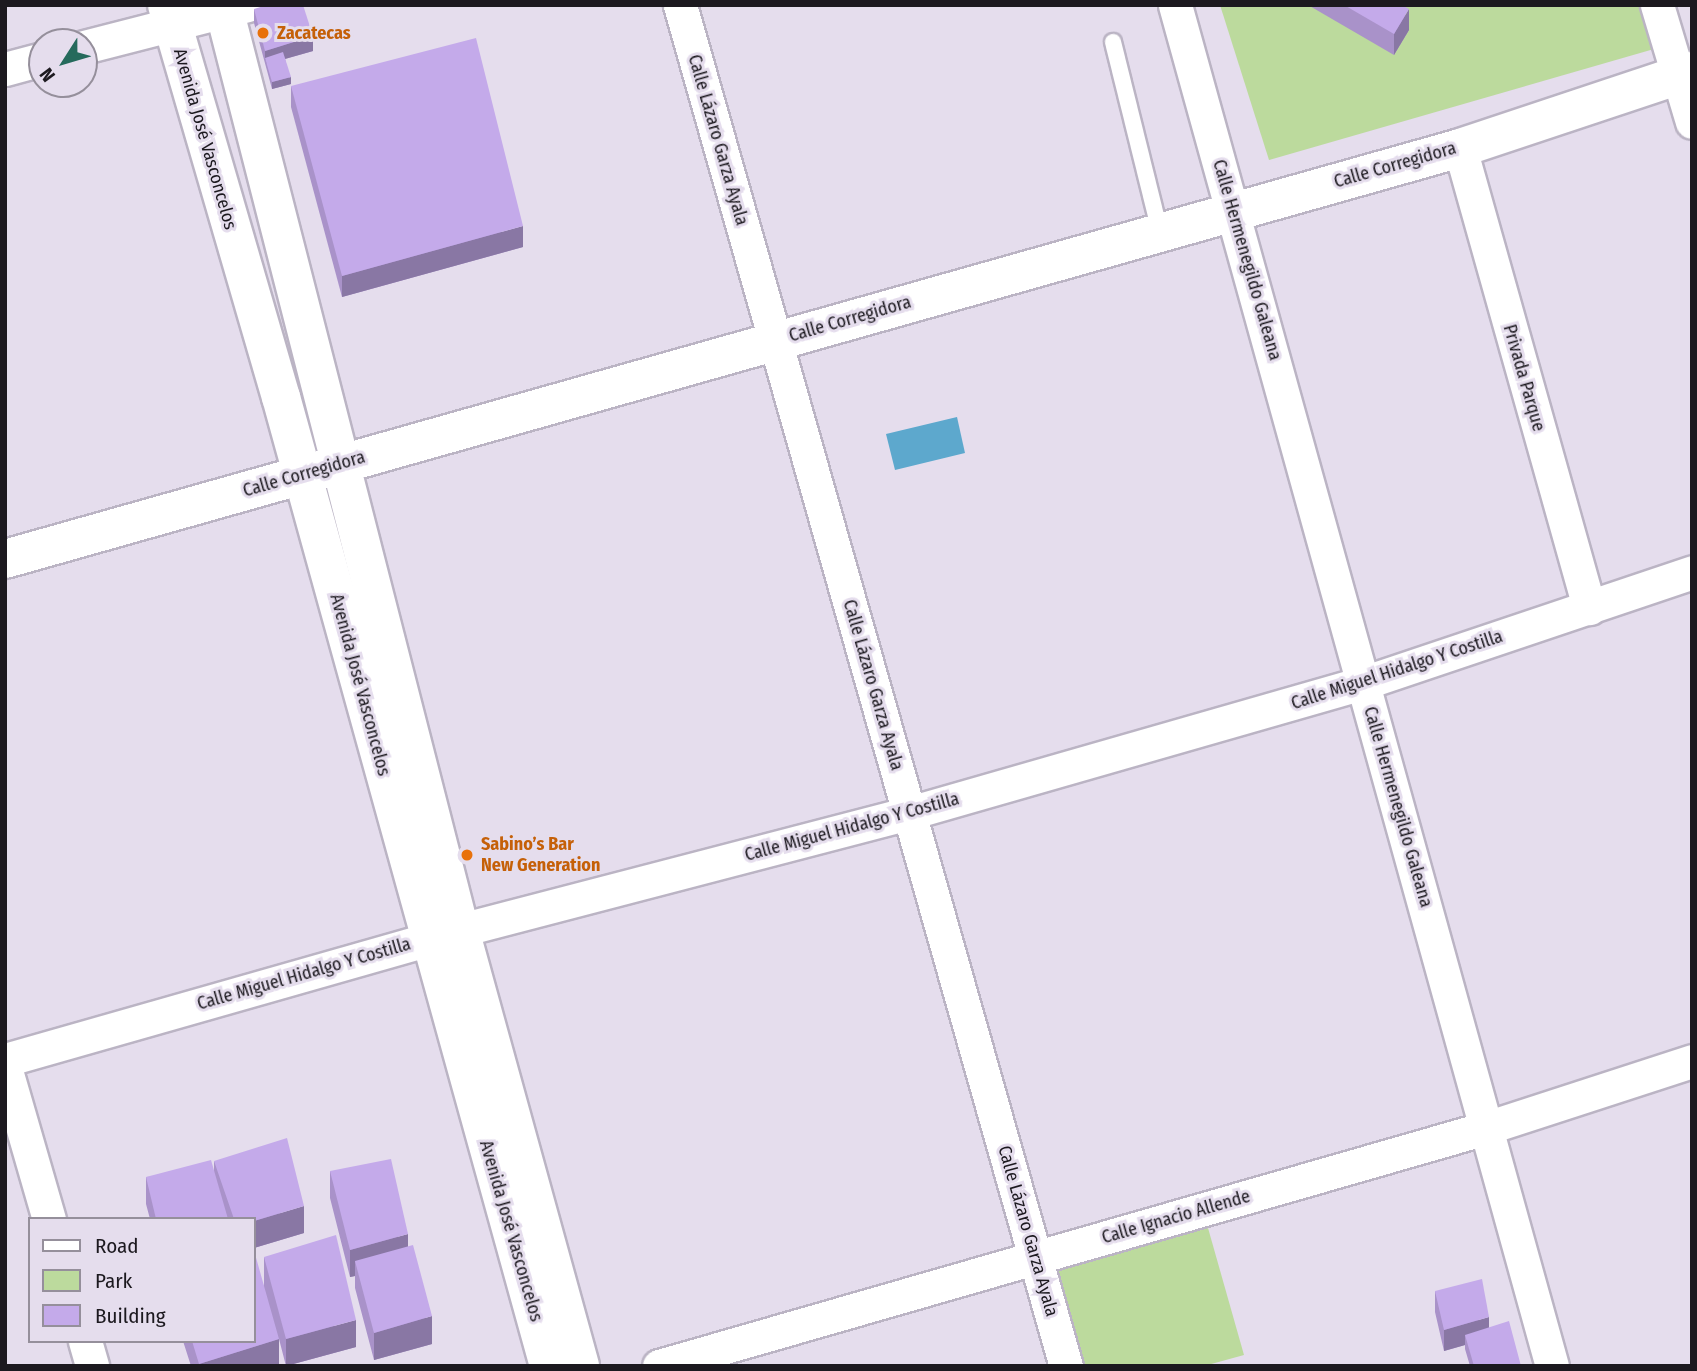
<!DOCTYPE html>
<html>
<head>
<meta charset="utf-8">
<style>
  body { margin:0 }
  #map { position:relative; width:1697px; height:1371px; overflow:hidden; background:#e5dded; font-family:"Fira Sans Condensed",sans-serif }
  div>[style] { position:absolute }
  .green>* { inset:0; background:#bcda9d }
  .water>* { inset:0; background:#5da8cd }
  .roads { filter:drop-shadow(2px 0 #bbb4c4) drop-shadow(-2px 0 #bbb4c4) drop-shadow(0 2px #bbb4c4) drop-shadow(0 -2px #bbb4c4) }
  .lane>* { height:16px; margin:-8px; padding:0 8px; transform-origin:8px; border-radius:8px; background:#fff }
  .street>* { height:33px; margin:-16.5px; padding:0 16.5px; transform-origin:16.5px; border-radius:16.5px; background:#fff }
  .secondary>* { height:38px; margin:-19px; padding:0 19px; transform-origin:19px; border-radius:19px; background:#fff }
  .wall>* { inset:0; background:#a992c9 }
  .shaded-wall>* { inset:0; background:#8977a4 }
  .building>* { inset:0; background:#c4aaea }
  .dots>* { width:19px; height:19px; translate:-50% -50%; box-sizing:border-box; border:4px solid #e5dded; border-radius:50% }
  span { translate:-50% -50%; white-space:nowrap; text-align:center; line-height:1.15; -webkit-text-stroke:6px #e5dded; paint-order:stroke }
  .food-label { font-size:18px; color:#c56008; font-weight:700 }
  .left { translate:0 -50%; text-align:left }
  .street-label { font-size:18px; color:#1c191f }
  .frame { position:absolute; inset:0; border:7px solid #1c191f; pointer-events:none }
  .legend { position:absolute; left:28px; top:1217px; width:228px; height:126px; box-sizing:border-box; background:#e5dded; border:2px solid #958f9b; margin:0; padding:9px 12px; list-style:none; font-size:21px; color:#1c191f }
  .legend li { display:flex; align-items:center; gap:14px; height:35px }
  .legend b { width:35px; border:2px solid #958f9b }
  .north { position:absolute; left:28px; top:28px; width:70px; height:70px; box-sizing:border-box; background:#e5dded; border:2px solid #958f9b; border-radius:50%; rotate:233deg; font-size:19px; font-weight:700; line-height:28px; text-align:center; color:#1c191f }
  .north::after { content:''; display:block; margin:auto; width:24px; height:32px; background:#256a5c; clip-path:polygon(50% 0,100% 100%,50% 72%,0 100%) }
</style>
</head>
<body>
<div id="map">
  <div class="green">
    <div style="clip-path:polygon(1220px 5px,1641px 5px,1654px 49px,1269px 160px)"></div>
    <div style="clip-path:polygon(1208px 1228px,1244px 1355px,1204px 1366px,1083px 1366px,1056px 1270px)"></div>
  </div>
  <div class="water">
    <div style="clip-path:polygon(957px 417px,965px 453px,895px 470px,886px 434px)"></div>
  </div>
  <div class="roads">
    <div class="lane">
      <div style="left:1113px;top:42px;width:196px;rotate:76.1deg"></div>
    </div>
    <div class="street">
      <div style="left:680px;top:5px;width:1415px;rotate:74.17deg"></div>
      <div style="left:1175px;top:5px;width:1412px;rotate:74.52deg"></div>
      <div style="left:1657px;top:5px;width:122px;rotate:73.3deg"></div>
      <div style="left:84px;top:47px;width:168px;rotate:-14.4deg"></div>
      <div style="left:5px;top:69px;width:38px;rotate:-15deg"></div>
      <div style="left:1460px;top:148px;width:478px;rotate:74.3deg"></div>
      <div style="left:5px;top:1060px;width:473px;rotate:-15.9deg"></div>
      <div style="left:460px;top:930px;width:464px;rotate:-14.6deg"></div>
      <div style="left:909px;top:813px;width:472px;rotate:-16deg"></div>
      <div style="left:1363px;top:683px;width:347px;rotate:-18.6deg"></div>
      <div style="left:5px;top:1067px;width:158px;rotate:73.9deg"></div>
      <div style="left:85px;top:1341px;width:26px;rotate:74deg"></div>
      <div style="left:659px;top:1366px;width:864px;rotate:-16.06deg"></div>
      <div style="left:1489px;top:1127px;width:213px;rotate:-18deg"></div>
    </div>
    <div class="secondary">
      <div style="left:167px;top:5px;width:408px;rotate:73.8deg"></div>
      <div style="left:281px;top:397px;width:1005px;rotate:74.54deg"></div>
      <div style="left:223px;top:5px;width:955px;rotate:75.63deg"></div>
      <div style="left:460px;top:930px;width:452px;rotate:74.6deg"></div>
      <div style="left:5px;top:559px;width:1512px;rotate:-15.77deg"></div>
      <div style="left:1460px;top:148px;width:244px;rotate:-18.4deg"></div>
    </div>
  </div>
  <div class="wall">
    <div style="clip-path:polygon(1308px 5px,1402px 5px,1409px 30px,1394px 55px)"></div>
    <div style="clip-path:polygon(254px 9px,313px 51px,285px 59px,291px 84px,272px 89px,254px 23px)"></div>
    <div style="clip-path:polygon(291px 86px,523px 247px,342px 297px,291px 107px)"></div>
    <div style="clip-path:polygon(214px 1161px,304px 1233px,254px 1248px,254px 1219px,150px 1219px,146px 1204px,146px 1177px,214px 1173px)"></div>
    <div style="clip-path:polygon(330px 1171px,408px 1246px,432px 1344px,374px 1360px,355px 1288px,355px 1276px,350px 1277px,330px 1198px)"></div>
    <div style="clip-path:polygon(264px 1257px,356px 1347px,286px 1366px,279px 1339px,279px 1366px,191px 1366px,183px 1341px,254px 1341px,264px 1284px)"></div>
    <div style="clip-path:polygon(1435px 1291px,1489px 1328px,1521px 1366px,1470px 1366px,1465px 1349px,1465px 1345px,1444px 1351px,1435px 1312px)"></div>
  </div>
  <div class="shaded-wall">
    <div style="clip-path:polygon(1409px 9px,1409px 30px,1394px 55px,1394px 34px)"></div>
    <div style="clip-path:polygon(313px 36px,313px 51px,267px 64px,265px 58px,265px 51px)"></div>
    <div style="clip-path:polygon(291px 77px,291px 84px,272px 89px,272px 82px)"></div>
    <div style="clip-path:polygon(523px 226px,523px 247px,342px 297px,342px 276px)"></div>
    <div style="clip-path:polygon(304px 1206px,304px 1233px,254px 1248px,254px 1221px)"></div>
    <div style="clip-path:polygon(408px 1234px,408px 1262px,355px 1261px,355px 1276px,350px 1277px,350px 1250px)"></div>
    <div style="clip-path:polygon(432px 1316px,432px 1344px,374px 1360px,374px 1333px)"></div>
    <div style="clip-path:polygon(1489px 1317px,1489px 1338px,1465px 1335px,1465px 1345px,1444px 1351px,1444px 1330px)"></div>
    <div style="clip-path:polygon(356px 1320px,356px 1347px,286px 1366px,286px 1339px)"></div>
    <div style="clip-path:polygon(279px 1339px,279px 1366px,199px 1366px,199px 1364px)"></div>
  </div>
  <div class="building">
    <div style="clip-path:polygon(267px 5px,303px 5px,313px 36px,265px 51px,254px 9px)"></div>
    <div style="clip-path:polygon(1344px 5px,1402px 5px,1409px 9px,1394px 34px)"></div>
    <div style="clip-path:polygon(476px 38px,523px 226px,342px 276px,291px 86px)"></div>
    <div style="clip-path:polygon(283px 52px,291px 77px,272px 82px,265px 58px)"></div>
    <div style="clip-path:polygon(287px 1138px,304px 1206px,254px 1221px,254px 1219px,234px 1219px,214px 1161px)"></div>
    <div style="clip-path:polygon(391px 1159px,408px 1234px,350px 1250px,330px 1171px)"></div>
    <div style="clip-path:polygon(211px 1160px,228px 1219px,156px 1219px,146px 1177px)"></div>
    <div style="clip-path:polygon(336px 1235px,356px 1320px,286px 1339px,264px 1257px)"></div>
    <div style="clip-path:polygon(413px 1245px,432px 1316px,374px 1333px,355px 1261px)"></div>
    <div style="clip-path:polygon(255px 1254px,279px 1339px,199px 1364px,192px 1341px,254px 1341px,254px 1255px)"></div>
    <div style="clip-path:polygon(1482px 1279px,1489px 1317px,1444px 1330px,1435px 1291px)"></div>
    <div style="clip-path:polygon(1509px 1321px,1521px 1366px,1474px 1366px,1465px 1335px)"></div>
  </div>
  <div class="dots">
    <div style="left:263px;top:33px;background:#e8710a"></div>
    <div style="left:467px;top:855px;background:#e8710a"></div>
  </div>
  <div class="food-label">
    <span class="left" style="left:277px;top:33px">Zacatecas</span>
    <span class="left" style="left:481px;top:855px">Sabino’s Bar<br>New Generation</span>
  </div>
  <div class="street-label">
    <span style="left:205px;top:139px;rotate:74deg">Avenida José Vasconcelos</span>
    <span style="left:718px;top:140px;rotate:74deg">Calle Lázaro Garza Ayala</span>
    <span style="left:1395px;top:165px;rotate:-16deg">Calle Corregidora</span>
    <span style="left:1247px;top:260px;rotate:74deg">Calle Hermenegildo Galeana</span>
    <span style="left:850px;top:319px;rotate:-16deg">Calle Corregidora</span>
    <span style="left:1524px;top:378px;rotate:74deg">Privada Parque</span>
    <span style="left:304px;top:474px;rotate:-16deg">Calle Corregidora</span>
    <span style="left:1397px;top:670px;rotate:-18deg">Calle Miguel Hidalgo Y Costilla</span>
    <span style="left:360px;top:685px;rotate:75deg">Avenida José Vasconcelos</span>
    <span style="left:873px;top:685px;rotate:74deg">Calle Lázaro Garza Ayala</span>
    <span style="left:1398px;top:807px;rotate:74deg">Calle Hermenegildo Galeana</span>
    <span style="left:852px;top:827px;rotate:-15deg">Calle Miguel Hidalgo Y Costilla</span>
    <span style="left:304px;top:974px;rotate:-16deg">Calle Miguel Hidalgo Y Costilla</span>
    <span style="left:1176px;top:1217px;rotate:-16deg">Calle Ignacio Allende</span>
    <span style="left:511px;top:1231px;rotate:74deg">Avenida José Vasconcelos</span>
    <span style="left:1028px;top:1231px;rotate:74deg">Calle Lázaro Garza Ayala</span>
  </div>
  <div class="frame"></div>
  <ul class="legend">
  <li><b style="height:9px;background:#fff"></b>Road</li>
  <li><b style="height:19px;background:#bcda9d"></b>Park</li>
  <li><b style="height:19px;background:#c4aaea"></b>Building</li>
  </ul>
  <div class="north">N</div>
</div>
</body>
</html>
